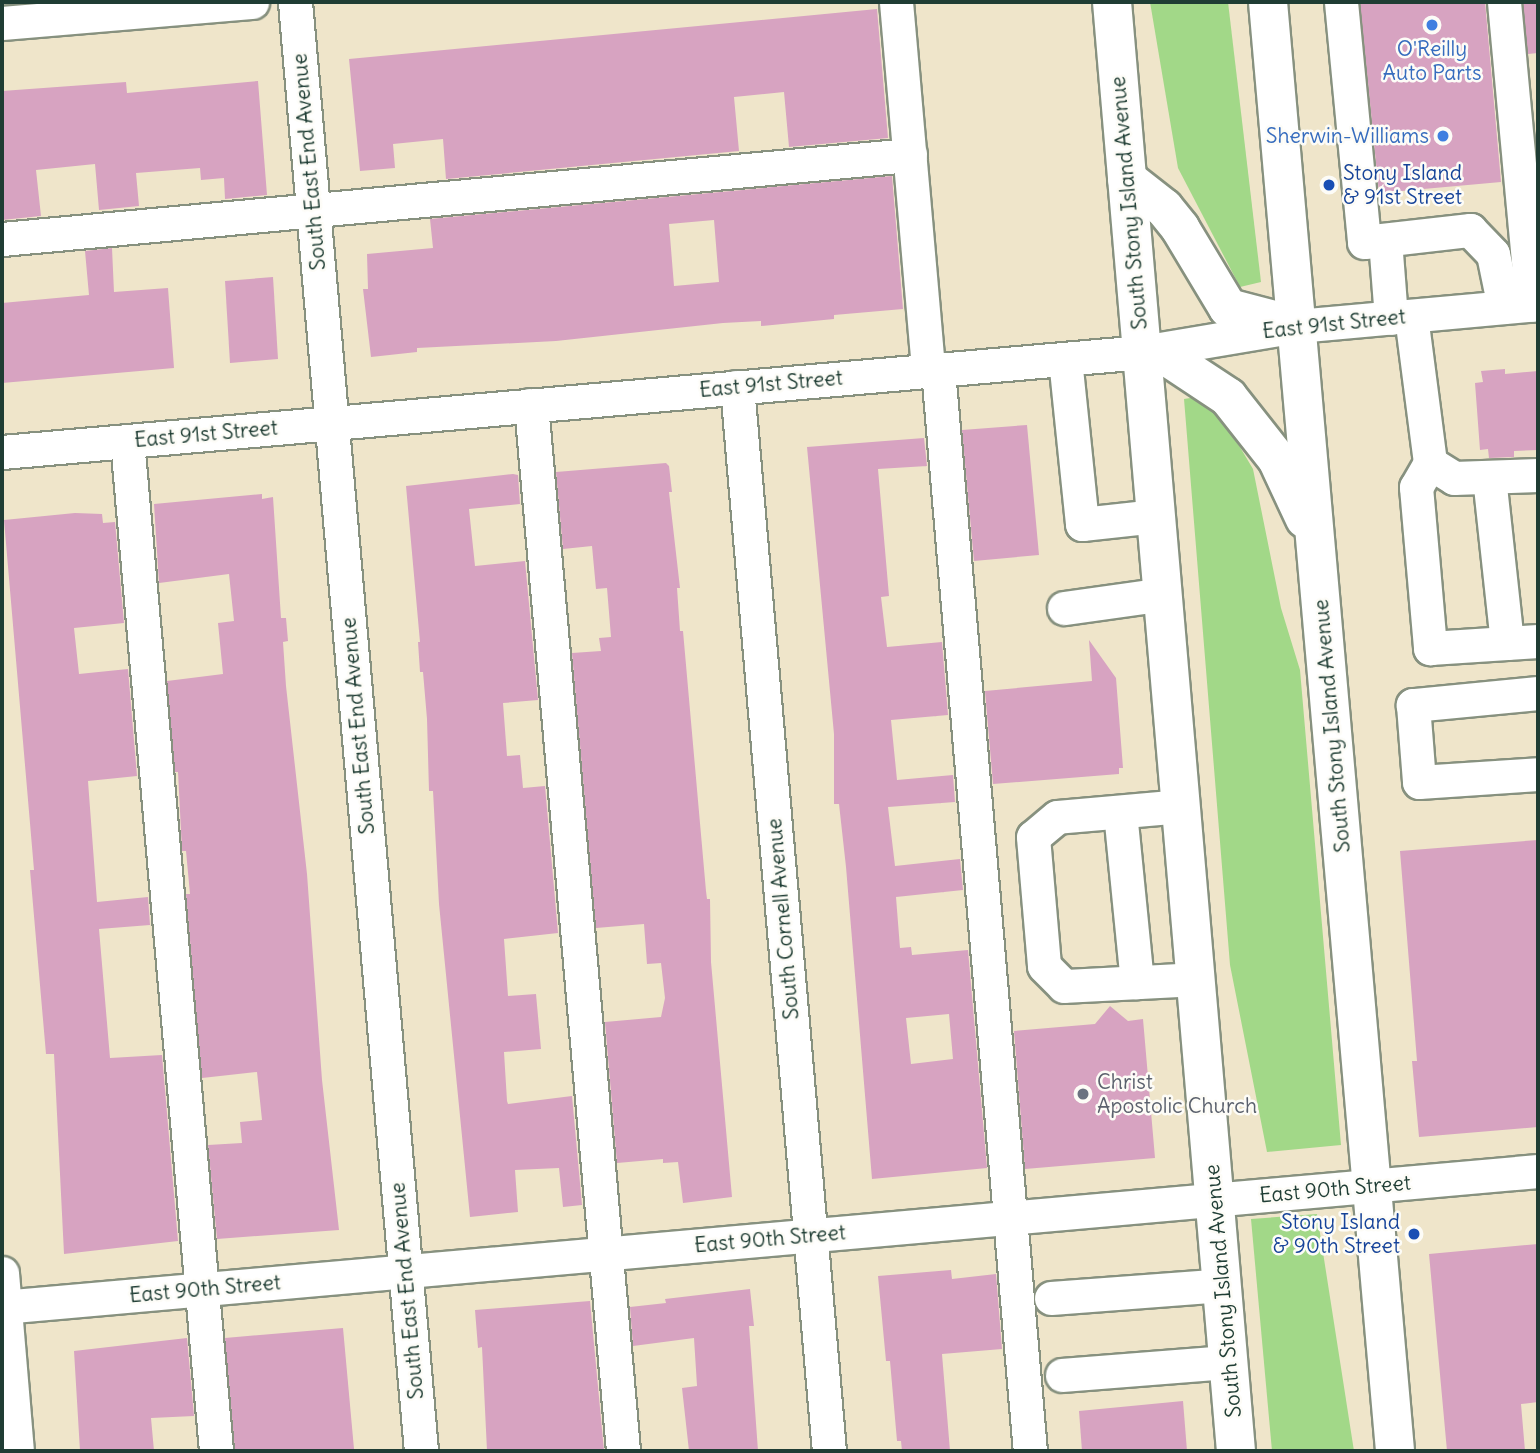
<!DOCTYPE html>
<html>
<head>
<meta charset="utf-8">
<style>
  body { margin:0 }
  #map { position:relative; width:1540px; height:1453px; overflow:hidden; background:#efe5ca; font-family:Delius,sans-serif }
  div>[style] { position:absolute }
  .green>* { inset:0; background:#a2d888 }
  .building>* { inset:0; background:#d7a3c1 }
  .roads { filter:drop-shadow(2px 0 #87917f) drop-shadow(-2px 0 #87917f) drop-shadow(0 2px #87917f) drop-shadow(0 -2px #87917f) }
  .minor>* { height:33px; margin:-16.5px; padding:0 16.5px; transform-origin:16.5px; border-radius:16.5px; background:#fff }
  .highway>* { height:38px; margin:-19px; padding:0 19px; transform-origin:19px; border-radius:19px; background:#fff }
  .dots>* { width:19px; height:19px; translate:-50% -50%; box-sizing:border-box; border:4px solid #fdfcf7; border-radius:50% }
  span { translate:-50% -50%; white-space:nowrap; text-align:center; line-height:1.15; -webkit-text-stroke:5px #fdfcf7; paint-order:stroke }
  .shop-label { font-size:21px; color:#366cbe }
  .right { translate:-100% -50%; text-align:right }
  .street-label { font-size:21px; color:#1f3d34 }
  .transit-label { font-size:21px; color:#164399 }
  .left { translate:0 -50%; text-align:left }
  .worship-label { font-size:21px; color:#5b616d }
  .frame { position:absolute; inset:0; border:4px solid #1f3d34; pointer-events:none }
</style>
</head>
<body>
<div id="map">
  <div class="green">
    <div style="clip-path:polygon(1150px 2px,1228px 2px,1261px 282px,1240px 287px,1178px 168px)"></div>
    <div style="clip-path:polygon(1209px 395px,1253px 469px,1281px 608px,1300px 670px,1341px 1145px,1267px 1152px,1230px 965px,1184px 399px)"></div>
    <div style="clip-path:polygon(1317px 1214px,1354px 1451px,1272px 1451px,1251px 1219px)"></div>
  </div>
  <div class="building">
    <div style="clip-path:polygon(1360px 2px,1485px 2px,1501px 182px,1379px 193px)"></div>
    <div style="clip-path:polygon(1523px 2px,1538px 2px,1538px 53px,1528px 54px)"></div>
    <div style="clip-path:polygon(877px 9px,888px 138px,789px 147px,784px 92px,734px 97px,739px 151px,446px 179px,443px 139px,393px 144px,395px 168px,360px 171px,349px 59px)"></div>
    <div style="clip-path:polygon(258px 81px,267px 195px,225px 199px,224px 178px,201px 180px,200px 168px,136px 173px,139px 206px,99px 210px,95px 164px,36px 170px,41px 216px,2px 220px,2px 91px,126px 82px,127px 93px)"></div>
    <div style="clip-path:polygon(evenodd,892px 176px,903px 309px,834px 315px,834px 319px,761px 326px,761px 321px,723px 323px,556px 341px,417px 348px,417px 352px,371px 357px,363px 289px,368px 289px,367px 254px,433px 248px,430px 219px,892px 176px,714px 220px,719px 282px,674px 286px,669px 224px,714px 220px)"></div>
    <div style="clip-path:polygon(112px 248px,114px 292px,168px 288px,174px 368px,2px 383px,2px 303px,89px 295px,85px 251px)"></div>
    <div style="clip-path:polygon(273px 277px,278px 359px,230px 363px,225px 281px)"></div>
    <div style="clip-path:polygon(1505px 369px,1505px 374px,1538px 371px,1538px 450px,1514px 451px,1514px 457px,1489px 458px,1488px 449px,1480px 450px,1475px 383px,1483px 382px,1481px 371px)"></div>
    <div style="clip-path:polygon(1027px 425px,1039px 555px,974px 561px,962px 430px)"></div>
    <div style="clip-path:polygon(evenodd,924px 438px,927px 466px,878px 469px,889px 596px,881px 597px,887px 647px,942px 642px,948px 715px,891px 720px,897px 780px,953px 775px,955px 802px,888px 807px,895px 866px,960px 859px,963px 890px,896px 897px,900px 948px,911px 947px,912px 955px,968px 950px,987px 1168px,872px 1179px,846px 867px,839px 804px,834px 804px,834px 734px,807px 447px,924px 438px,949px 1014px,953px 1059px,911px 1064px,906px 1018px,949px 1014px)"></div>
    <div style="clip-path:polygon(666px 463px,669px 466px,672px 492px,669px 492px,680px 588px,677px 588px,680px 631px,683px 631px,706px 891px,707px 899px,710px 899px,711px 962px,732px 1197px,683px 1203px,678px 1162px,663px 1163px,663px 1159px,617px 1163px,605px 1022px,661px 1017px,665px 998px,661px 963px,647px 964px,644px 924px,596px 928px,572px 653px,601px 651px,599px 638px,611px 637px,607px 588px,596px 589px,592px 546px,563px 549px,556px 472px)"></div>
    <div style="clip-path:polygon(513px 474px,518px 475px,520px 504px,469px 509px,475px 566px,525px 561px,538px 700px,503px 703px,507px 756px,520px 755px,523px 788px,545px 786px,558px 933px,504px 939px,508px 996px,536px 994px,541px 1049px,504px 1052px,507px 1101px,508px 1104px,572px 1096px,582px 1205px,563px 1207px,559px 1168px,515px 1170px,518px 1212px,470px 1217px,439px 904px,433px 791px,429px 791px,427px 719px,423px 672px,420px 672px,418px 642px,420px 642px,406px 486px)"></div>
    <div style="clip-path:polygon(262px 494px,262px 499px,273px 497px,281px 618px,286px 618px,288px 641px,283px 642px,286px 686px,307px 874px,322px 1080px,339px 1230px,217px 1239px,208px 1145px,242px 1143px,240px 1122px,262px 1120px,257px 1072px,202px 1078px,186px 894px,190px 894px,186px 851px,182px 851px,178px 772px,175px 772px,167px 681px,223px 674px,218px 623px,234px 621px,229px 574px,159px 583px,154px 504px)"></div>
    <div style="clip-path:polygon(75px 513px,102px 514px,103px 523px,115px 522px,124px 623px,74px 628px,79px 674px,128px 669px,137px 776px,88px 781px,97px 902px,148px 897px,150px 925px,99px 929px,110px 1058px,162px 1055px,178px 1241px,64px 1254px,54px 1054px,46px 1054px,30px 870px,34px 870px,4px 520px)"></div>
    <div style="clip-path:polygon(1089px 640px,1116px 678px,1123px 768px,1119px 768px,1119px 774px,993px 784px,985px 691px,1092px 681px)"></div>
    <div style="clip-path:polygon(1538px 840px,1538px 1127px,1419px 1137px,1412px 1061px,1417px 1061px,1400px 851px)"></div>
    <div style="clip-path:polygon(1110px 1006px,1128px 1021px,1143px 1019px,1155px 1158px,1025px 1169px,1014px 1031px,1095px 1024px)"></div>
    <div style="clip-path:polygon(1538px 1244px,1538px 1402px,1521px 1404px,1525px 1451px,1447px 1451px,1429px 1254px)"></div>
    <div style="clip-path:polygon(951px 1270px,952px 1279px,996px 1274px,1002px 1349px,942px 1354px,950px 1451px,902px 1451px,901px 1441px,897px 1441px,890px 1361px,886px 1361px,878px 1276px)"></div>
    <div style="clip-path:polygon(750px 1289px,754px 1326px,749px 1326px,758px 1451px,689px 1451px,682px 1388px,697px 1386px,694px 1338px,633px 1346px,630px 1307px,666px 1303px,665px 1299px)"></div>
    <div style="clip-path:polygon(590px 1301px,604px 1451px,487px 1451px,482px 1347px,478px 1348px,475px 1310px)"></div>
    <div style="clip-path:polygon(343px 1328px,354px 1449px,235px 1451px,225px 1338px)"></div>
    <div style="clip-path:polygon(187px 1338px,194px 1416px,151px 1418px,154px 1451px,80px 1451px,74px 1351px)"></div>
    <div style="clip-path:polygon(1183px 1401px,1187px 1451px,1082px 1451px,1079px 1411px)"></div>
  </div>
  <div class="roads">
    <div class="minor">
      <div style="left:295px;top:2px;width:1454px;rotate:85.03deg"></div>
      <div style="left:896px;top:2px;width:370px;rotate:85deg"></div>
      <div style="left:1341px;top:2px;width:241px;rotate:84.5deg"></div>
      <div style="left:1364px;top:242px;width:107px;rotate:-6.5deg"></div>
      <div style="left:1470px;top:230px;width:33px;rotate:46deg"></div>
      <div style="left:1493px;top:254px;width:54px;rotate:78.3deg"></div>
      <div style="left:1504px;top:2px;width:304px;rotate:84.7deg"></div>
      <div style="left:2px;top:23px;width:251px;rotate:-4.8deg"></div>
      <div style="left:2px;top:239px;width:912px;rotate:-5.29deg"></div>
      <div style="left:1385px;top:240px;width:78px;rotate:85.6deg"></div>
      <div style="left:1411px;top:316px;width:148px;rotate:82.6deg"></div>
      <div style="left:1430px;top:463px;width:28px;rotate:120deg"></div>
      <div style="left:1416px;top:487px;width:162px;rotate:85deg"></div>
      <div style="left:1430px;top:648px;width:108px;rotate:-3.7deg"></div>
      <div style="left:1065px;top:359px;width:166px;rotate:84.1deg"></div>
      <div style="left:1082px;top:524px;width:74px;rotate:-6.2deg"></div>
      <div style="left:938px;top:370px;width:1085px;rotate:85.14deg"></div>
      <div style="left:737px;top:387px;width:1068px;rotate:85.06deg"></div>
      <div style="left:531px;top:405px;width:1050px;rotate:84.97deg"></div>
      <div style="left:127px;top:441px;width:1014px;rotate:84.96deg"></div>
      <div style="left:2px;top:452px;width:1144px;rotate:-5.01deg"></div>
      <div style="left:1142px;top:352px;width:157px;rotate:-9.5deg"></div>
      <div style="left:1297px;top:326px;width:242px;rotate:-5.2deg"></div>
      <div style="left:1430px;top:463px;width:28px;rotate:32deg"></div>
      <div style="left:1454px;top:478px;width:84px;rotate:-2deg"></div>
      <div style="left:1489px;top:477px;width:167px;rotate:83.8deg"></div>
      <div style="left:1064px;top:608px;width:100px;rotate:-8deg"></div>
      <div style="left:1538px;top:693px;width:126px;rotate:174.5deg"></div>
      <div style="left:1413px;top:705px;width:77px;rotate:85.5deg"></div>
      <div style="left:1419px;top:782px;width:119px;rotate:-3.8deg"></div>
      <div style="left:1182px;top:806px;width:125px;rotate:175deg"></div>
      <div style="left:1057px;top:817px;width:31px;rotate:140deg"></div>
      <div style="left:1033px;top:837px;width:129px;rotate:85.1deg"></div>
      <div style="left:1044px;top:966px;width:28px;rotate:45deg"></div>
      <div style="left:1064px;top:986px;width:132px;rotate:-3deg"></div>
      <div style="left:1120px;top:812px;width:171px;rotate:84.3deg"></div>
      <div style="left:2px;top:1273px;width:179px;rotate:85.2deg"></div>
      <div style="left:1051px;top:1298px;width:172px;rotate:-4.3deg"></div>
      <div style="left:2px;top:1307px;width:1542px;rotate:-5.06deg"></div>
      <div style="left:1062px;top:1375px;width:168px;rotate:-4.5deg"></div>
    </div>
    <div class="highway">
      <div style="left:1112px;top:2px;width:1454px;rotate:85.11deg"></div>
      <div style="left:1268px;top:2px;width:1455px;rotate:84.99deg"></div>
      <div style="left:1127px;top:179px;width:47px;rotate:38.1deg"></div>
      <div style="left:1164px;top:208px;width:26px;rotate:51deg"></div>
      <div style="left:1180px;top:228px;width:93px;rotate:59deg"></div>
      <div style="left:1228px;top:308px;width:71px;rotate:14.6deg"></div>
      <div style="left:1142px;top:352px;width:28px;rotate:13deg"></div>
      <div style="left:1169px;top:358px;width:71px;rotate:33.5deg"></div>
      <div style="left:1228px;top:397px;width:79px;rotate:51.7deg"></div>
      <div style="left:1277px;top:459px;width:66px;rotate:65deg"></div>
    </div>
  </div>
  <div class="dots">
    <div style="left:1432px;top:25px;background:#3f7fe0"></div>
    <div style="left:1443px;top:136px;background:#3f7fe0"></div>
    <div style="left:1329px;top:185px;background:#1a4fb4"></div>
    <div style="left:1083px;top:1094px;background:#6b7280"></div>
    <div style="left:1414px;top:1234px;background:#1a4fb4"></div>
  </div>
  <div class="shop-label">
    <span style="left:1432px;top:61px">O'Reilly<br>Auto Parts</span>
    <span class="right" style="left:1429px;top:136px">Sherwin-Williams</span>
  </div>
  <div class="street-label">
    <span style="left:309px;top:162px;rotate:-95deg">South East End Avenue</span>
    <span style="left:1129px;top:203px;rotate:-95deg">South Stony Island Avenue</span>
    <span style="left:1334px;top:324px;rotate:-6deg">East 91st Street</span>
    <span style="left:771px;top:384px;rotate:-5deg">East 91st Street</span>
    <span style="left:206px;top:434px;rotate:-5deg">East 91st Street</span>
    <span style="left:358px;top:726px;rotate:-95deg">South East End Avenue</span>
    <span style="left:1332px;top:726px;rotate:-95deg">South Stony Island Avenue</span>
    <span style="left:783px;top:919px;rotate:-95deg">South Cornell Avenue</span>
    <span style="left:1335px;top:1189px;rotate:-5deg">East 90th Street</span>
    <span style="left:770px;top:1239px;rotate:-5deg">East 90th Street</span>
    <span style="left:205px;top:1289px;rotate:-5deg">East 90th Street</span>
    <span style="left:407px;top:1291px;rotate:-95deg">South East End Avenue</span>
    <span style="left:1223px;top:1291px;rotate:-95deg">South Stony Island Avenue</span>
  </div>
  <div class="transit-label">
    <span class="left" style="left:1343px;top:185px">Stony Island<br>&amp; 91st Street</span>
    <span class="right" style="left:1400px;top:1234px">Stony Island<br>&amp; 90th Street</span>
  </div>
  <div class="worship-label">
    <span class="left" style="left:1097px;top:1094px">Christ<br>Apostolic Church</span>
  </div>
  <div class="frame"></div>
</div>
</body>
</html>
